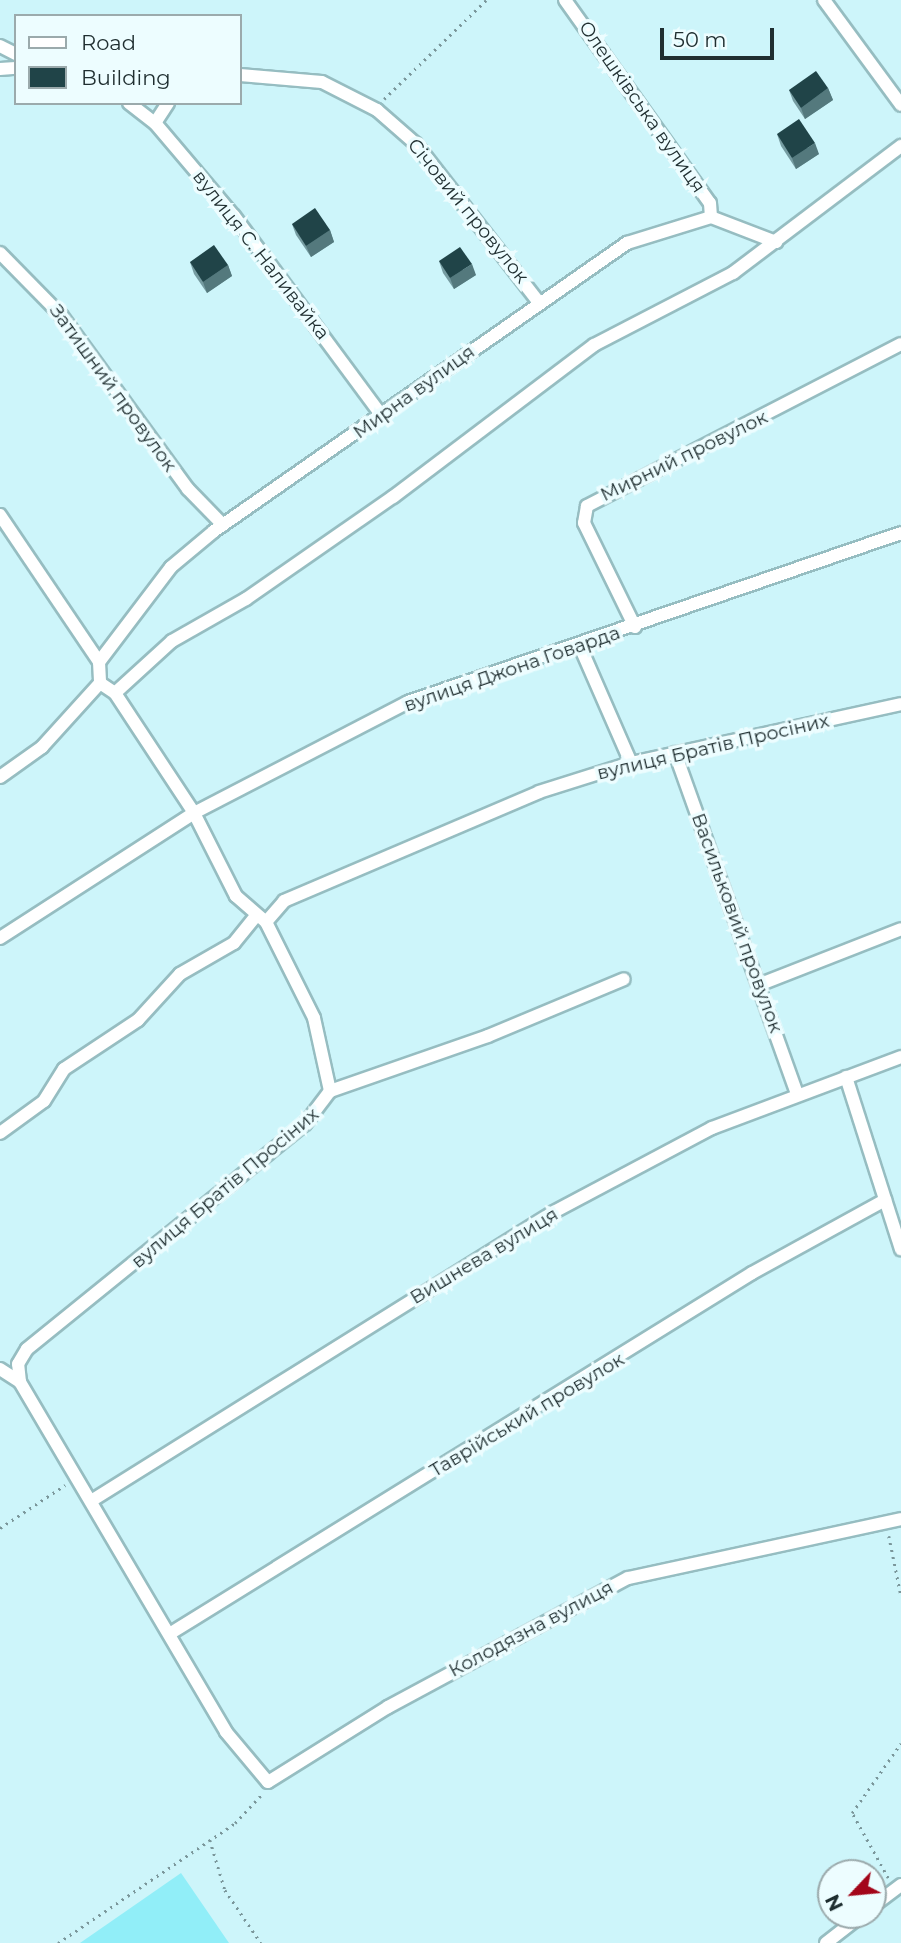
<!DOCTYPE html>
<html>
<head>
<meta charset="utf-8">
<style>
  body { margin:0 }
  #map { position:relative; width:901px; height:1943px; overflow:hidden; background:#cdf5fa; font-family:Montserrat,sans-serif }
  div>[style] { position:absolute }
  .green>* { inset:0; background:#91eef8 }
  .path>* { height:2.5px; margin-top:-1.25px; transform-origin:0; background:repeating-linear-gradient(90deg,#7a969a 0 2px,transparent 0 7px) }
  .roads { filter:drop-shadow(2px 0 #96bdc1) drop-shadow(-2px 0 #96bdc1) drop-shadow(0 2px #96bdc1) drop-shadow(0 -2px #96bdc1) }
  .street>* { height:12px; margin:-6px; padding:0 6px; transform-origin:6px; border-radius:6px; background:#fff }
  .wall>* { inset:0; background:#769ca1 }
  .shaded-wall>* { inset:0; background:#54797d }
  .building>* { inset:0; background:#204448 }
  span { translate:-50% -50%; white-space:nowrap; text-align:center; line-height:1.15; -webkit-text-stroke:7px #edfdff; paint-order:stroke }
  .street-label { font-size:19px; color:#1f2e30 }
  .legend { position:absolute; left:14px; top:14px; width:228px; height:91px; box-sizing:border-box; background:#edfdff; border:2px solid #9baaac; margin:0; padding:9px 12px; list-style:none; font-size:21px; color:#1f2e30 }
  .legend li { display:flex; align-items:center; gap:14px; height:35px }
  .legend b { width:35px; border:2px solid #9baaac }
  .north { position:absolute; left:817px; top:1859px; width:70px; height:70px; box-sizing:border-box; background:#edfdff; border:2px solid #9baaac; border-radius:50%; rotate:244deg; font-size:19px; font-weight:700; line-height:28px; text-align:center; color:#1f2e30 }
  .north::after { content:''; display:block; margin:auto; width:24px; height:32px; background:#a3061a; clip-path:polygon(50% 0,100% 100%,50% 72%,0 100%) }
  .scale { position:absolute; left:660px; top:28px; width:114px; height:32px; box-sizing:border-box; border:4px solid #1f2e30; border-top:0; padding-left:9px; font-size:21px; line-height:24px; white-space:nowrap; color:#1f2e30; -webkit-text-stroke:5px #edfdff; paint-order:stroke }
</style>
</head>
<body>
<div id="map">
  <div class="green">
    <div style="clip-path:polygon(181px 1873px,229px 1943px,80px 1943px)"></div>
  </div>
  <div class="path">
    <div style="left:384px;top:99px;width:142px;rotate:-44.1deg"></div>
    <div style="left:0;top:1528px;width:78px;rotate:-33.5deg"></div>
    <div style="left:889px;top:1536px;width:60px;rotate:78.5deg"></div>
    <div style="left:210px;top:1840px;width:52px;rotate:73.3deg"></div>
    <div style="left:225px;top:1890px;width:64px;rotate:55.8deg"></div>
    <div style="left:888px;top:1878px;width:74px;rotate:-119deg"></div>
    <div style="left:852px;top:1813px;width:85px;rotate:-55deg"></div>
    <div style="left:58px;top:1943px;width:214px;rotate:-34.1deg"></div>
    <div style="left:235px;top:1823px;width:41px;rotate:-47deg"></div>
  </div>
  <div class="roads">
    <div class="street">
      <div style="left:565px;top:0;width:249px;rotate:54.5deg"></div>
      <div style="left:710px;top:203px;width:14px;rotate:86deg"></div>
      <div style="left:824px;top:0;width:130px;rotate:53.7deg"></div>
      <div style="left:0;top:46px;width:18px;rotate:27deg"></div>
      <div style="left:0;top:69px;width:16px;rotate:-4deg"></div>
      <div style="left:240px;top:75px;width:82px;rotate:4.9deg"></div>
      <div style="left:322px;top:82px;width:62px;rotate:27deg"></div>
      <div style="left:377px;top:110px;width:52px;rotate:41.1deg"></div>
      <div style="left:416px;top:144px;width:199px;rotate:52.2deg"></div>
      <div style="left:129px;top:103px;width:33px;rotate:38deg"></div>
      <div style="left:155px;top:123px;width:122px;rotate:49.7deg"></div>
      <div style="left:234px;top:216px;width:249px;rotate:53.5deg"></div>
      <div style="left:155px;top:123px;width:24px;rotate:-57deg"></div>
      <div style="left:0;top:253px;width:87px;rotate:45.5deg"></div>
      <div style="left:61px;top:315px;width:215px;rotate:53.9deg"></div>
      <div style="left:188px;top:489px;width:50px;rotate:45.8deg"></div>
      <div style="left:0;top:515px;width:177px;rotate:56deg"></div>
      <div style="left:99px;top:662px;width:21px;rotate:87deg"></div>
      <div style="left:635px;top:627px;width:116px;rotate:-116.1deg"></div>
      <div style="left:584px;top:523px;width:17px;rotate:-80deg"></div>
      <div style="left:587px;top:506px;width:353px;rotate:-27.3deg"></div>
      <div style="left:579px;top:644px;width:130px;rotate:66.4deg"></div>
      <div style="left:99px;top:662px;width:119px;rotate:-52.8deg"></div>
      <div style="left:171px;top:567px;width:56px;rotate:-39.9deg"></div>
      <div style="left:214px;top:531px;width:504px;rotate:-34.89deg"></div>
      <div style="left:627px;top:243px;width:88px;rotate:-17.2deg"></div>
      <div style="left:711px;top:217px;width:70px;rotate:21deg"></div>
      <div style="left:100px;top:683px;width:18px;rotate:34deg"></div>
      <div style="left:115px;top:693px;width:144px;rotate:56.6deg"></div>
      <div style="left:194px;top:813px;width:93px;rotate:63.2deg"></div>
      <div style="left:236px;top:896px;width:40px;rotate:41deg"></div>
      <div style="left:266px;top:922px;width:107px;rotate:63.4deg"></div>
      <div style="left:314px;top:1018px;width:75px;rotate:77.6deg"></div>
      <div style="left:115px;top:693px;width:77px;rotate:-42.4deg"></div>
      <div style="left:172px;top:641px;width:85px;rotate:-29.6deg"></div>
      <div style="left:246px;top:599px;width:179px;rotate:-34.8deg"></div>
      <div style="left:393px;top:497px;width:252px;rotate:-37.1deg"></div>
      <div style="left:594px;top:345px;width:157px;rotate:-27.4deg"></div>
      <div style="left:733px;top:273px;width:211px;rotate:-37.1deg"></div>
      <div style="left:675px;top:753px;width:362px;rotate:70.3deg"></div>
      <div style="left:0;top:777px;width:52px;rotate:-35.5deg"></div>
      <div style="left:42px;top:747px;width:86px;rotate:-47.8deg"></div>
      <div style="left:266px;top:922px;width:28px;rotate:-49deg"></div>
      <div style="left:284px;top:901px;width:277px;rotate:-23.1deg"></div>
      <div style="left:539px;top:792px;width:96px;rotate:-17.5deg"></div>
      <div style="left:631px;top:763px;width:276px;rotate:-12.3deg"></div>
      <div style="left:0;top:938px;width:231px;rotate:-32.8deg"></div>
      <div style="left:194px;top:813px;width:241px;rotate:-27.4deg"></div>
      <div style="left:408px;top:702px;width:521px;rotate:-18.92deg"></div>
      <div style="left:761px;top:984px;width:150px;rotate:-21.4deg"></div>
      <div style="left:846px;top:1077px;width:181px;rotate:72.3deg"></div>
      <div style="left:330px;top:1091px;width:167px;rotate:-19.2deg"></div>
      <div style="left:488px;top:1036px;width:147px;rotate:-22.7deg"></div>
      <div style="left:0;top:1133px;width:54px;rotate:-36deg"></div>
      <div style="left:44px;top:1101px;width:38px;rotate:-58deg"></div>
      <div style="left:64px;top:1069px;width:89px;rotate:-33.5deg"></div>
      <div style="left:138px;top:1020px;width:62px;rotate:-47.6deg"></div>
      <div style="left:180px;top:974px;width:62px;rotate:-29.9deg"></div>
      <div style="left:234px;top:943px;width:33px;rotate:-51deg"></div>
      <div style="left:0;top:1369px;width:24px;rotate:33deg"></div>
      <div style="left:20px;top:1382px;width:406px;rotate:59.5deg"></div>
      <div style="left:226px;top:1732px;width:65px;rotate:50deg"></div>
      <div style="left:268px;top:1782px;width:142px;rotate:-32deg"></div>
      <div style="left:388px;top:1707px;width:272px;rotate:-28.3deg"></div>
      <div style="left:628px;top:1578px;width:279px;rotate:-12.2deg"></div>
      <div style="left:20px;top:1382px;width:18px;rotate:-96deg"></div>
      <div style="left:18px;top:1364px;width:17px;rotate:-59deg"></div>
      <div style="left:27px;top:1349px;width:358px;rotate:-39deg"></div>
      <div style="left:305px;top:1124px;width:41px;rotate:-52.9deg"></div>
      <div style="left:91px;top:1501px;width:544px;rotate:-31.99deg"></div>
      <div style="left:552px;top:1213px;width:181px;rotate:-28deg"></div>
      <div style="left:712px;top:1128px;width:202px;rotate:-20.6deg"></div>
      <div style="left:171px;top:1633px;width:683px;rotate:-31.78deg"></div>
      <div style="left:752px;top:1273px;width:152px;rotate:-28.8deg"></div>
      <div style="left:873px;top:1906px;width:35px;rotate:-37deg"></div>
      <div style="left:826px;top:1943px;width:46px;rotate:-37.9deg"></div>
    </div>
  </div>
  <div class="wall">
    <div style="clip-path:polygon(828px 88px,833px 100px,805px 119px,793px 101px,789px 90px)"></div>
    <div style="clip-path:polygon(777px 134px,819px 154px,796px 169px,781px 146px)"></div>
    <div style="clip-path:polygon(292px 224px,330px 230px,334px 242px,311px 257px,296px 235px)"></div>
    <div style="clip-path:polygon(439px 261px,476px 275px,454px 289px,443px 273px)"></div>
    <div style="clip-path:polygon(190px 262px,228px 265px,232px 276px,207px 293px,194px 274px)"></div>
  </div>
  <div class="shaded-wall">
    <div style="clip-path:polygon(828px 88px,833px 100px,805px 119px,801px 108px)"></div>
    <div style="clip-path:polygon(815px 143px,819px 154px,796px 169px,792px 158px)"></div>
    <div style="clip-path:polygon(330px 230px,334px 242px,311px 257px,306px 246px)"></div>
    <div style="clip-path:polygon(472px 264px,476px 275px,454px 289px,450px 278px)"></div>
    <div style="clip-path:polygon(228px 265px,232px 276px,207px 293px,203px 282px)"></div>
  </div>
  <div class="building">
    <div style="clip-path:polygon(816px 71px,828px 88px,801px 108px,789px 90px)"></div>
    <div style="clip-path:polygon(799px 119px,815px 143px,792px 158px,777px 134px)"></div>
    <div style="clip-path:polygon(315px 208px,330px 230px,306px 246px,292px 224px)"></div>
    <div style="clip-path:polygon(214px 245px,228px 265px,203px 282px,190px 262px)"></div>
    <div style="clip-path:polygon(460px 247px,472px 264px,450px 278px,439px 261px)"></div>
  </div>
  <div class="street-label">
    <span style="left:642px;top:107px;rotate:55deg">Олешківська вулиця</span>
    <span style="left:468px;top:211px;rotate:51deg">Січовий провулок</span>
    <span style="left:261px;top:255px;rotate:52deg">вулиця С. Наливайка</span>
    <span style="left:113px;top:388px;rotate:54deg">Затишний провулок</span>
    <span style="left:414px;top:392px;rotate:-36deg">Мирна вулиця</span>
    <span style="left:684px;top:456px;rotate:-26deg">Мирний провулок</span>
    <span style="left:512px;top:669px;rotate:-19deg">вулиця Джона Говарда</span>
    <span style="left:713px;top:747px;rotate:-13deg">вулиця Братів Просіних</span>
    <span style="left:737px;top:923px;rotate:70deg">Васильковий провулок</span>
    <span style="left:225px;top:1188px;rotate:-40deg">вулиця Братів Просіних</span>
    <span style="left:484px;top:1256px;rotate:-31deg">Вишнева вулиця</span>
    <span style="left:527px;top:1415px;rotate:-31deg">Таврійський провулок</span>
    <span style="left:531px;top:1629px;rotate:-28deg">Колодязна вулиця</span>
  </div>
  <ul class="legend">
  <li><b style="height:9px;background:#fff"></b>Road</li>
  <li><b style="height:19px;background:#204448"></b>Building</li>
  </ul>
  <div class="north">N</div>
  <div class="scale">50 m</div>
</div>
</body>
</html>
